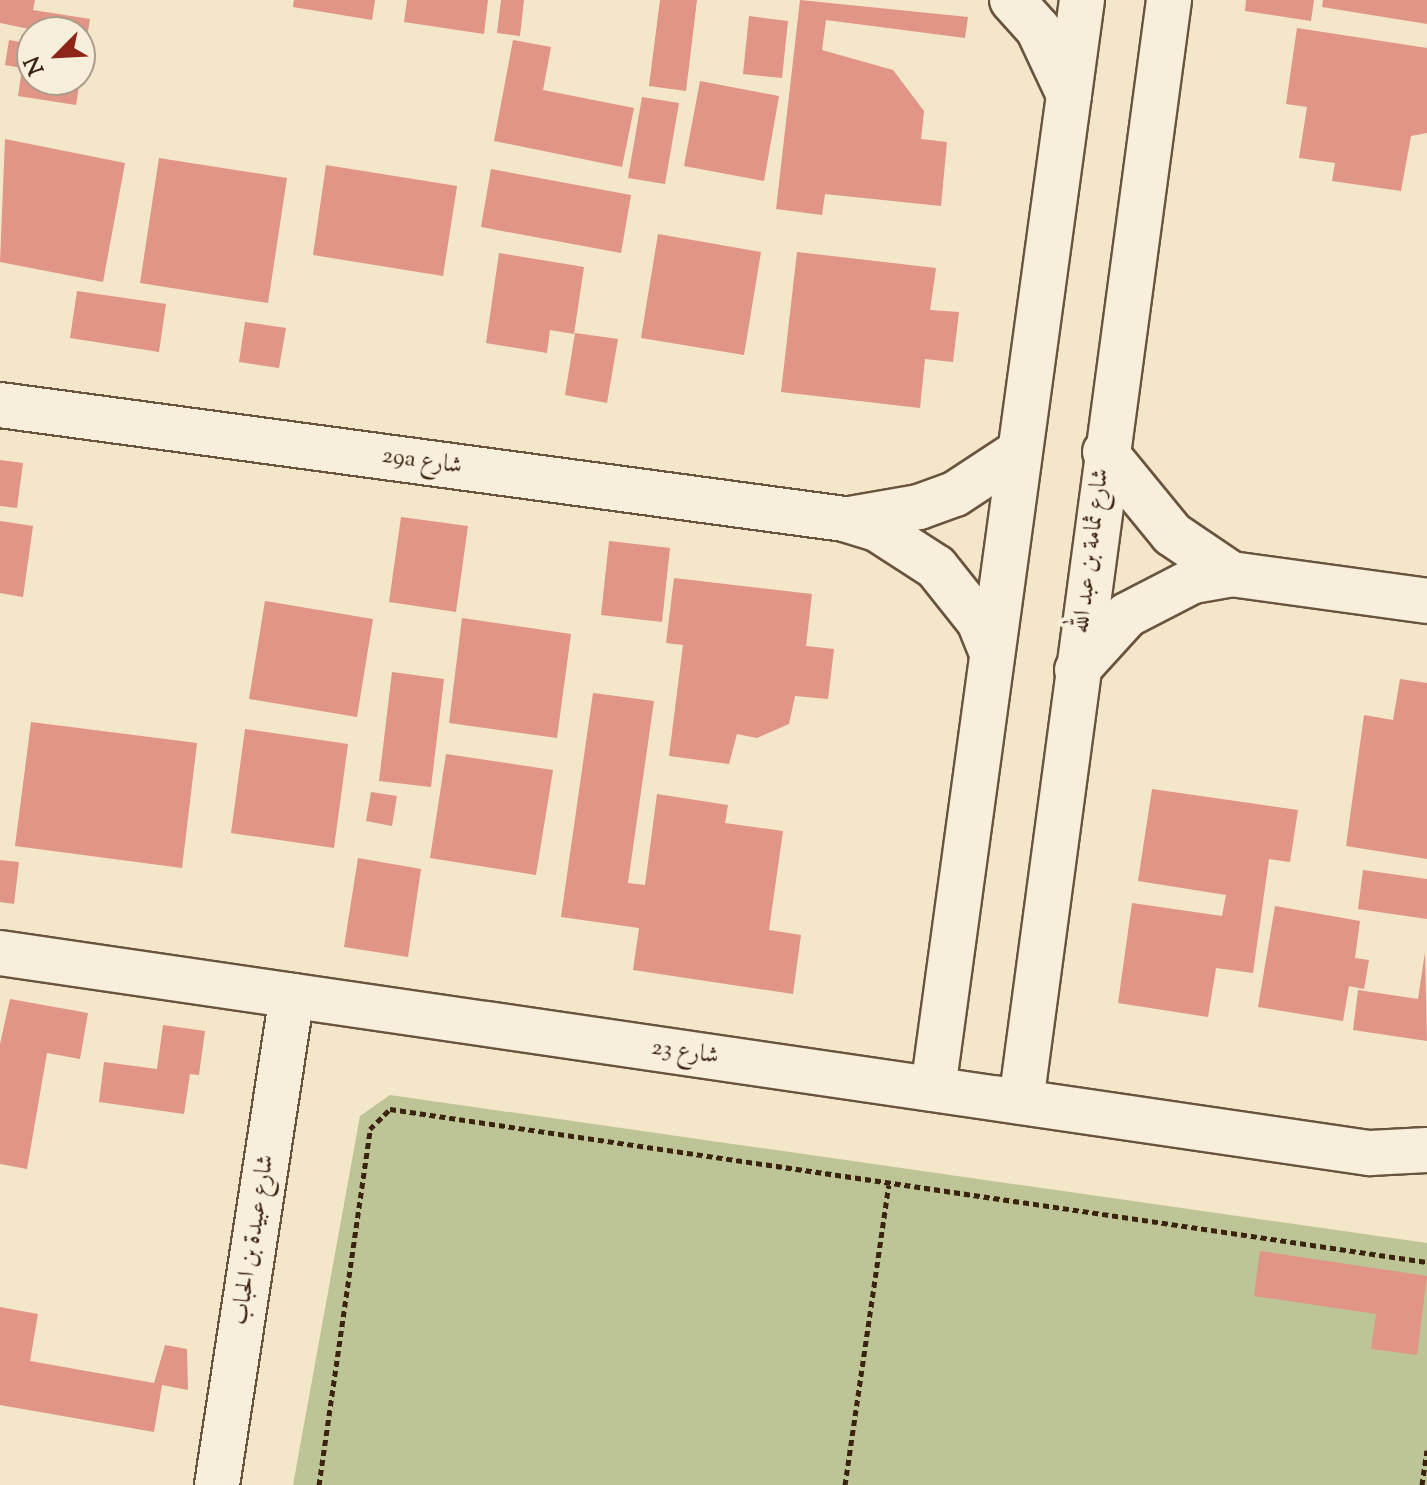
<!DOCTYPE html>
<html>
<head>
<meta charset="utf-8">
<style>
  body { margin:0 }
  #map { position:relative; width:1427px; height:1485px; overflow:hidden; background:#f3e6c9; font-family:"Sorts Mill Goudy",Amiri,serif }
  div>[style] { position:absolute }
  .green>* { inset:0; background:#bdc495 }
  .building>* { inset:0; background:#e09586 }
  .path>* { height:5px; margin-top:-2.5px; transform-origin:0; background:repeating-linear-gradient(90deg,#3b230f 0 6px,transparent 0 10px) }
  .roads { filter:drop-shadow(2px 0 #69543e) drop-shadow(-2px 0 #69543e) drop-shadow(0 2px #69543e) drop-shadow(0 -2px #69543e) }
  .minor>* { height:44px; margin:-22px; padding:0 22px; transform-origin:22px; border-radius:22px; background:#f7efdc }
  span { translate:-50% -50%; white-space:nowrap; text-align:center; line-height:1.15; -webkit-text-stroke:8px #f7efdc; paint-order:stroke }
  .street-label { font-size:24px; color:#3b230f }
  .north { position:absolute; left:16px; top:16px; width:80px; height:80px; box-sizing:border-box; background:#f7efdc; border:2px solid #ac9d8a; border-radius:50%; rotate:246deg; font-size:22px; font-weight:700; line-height:32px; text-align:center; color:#3b230f }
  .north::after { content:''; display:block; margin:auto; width:28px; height:36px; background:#8f2418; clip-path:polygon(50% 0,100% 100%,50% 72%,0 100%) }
</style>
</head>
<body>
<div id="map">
  <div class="green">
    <div style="clip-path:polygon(390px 1095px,1427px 1243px,1427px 1485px,293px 1485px,360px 1116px)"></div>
  </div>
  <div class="building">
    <div style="clip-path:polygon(0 0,35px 0,33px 10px,90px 19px,82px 69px,80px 32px,32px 32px,32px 80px,80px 80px,76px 105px,18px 96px,22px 68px,5px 65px,9px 40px,27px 43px,29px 29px,0 23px)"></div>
    <div style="clip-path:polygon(294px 0,375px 0,372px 20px,293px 7px)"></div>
    <div style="clip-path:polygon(407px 0,488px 0,484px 34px,404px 22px)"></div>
    <div style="clip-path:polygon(501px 0,524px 0,520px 36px,497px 33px)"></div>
    <div style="clip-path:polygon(660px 0,697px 0,686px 91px,649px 86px)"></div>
    <div style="clip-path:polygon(800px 0,968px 17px,965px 38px,826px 20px,822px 50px,893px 70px,924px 111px,921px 139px,947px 142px,941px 206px,825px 194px,822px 215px,776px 209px)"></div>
    <div style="clip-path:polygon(1246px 0,1314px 0,1311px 21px,1245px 11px)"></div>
    <div style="clip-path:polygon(1323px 0,1427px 0,1427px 24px,1322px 7px)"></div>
    <div style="clip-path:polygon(749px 16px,788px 21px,782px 78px,743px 74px)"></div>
    <div style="clip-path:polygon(1297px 28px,1427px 48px,1427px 133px,1411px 136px,1401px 191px,1332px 181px,1335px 163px,1299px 158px,1307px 107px,1286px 104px)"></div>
    <div style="clip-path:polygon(513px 40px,551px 47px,543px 90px,634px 108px,622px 167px,494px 141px)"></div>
    <div style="clip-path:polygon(700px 81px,779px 96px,764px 181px,684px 166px)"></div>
    <div style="clip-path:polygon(642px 97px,679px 103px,665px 184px,628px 178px)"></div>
    <div style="clip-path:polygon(5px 139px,125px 163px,103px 282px,0 262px)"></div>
    <div style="clip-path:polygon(159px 158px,287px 178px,268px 303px,140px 283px)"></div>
    <div style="clip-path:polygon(326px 165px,457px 186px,443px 276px,313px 255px)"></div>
    <div style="clip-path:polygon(491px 169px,631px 195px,621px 253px,481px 227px)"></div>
    <div style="clip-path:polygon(658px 234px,761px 252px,744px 355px,641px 338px)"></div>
    <div style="clip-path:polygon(797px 252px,936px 268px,930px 310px,959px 312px,953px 362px,925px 359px,920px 408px,781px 392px)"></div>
    <div style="clip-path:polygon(499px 253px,584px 267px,574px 334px,550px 330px,547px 353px,486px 343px)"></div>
    <div style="clip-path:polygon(77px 291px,166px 304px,159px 352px,70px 338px)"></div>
    <div style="clip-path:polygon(245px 322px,286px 328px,279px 368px,239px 362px)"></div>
    <div style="clip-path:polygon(575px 333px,618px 339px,607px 403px,565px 395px)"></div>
    <div style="clip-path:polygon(0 460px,23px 463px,17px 508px,0 506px)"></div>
    <div style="clip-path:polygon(401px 517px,468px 526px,456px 612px,389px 602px)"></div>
    <div style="clip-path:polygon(0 521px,33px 526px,23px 597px,0 593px)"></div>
    <div style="clip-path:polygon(609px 541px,670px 548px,662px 622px,601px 615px)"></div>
    <div style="clip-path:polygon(674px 578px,812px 594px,806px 646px,834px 649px,828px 699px,795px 696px,789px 724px,757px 738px,737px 734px,729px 764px,669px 756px,683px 645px,666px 643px)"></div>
    <div style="clip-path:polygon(265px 601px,373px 619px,357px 717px,249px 699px)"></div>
    <div style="clip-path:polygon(462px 618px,571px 634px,557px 738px,449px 723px)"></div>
    <div style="clip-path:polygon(392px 672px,444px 679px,431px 787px,379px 781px)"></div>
    <div style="clip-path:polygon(1400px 679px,1427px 683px,1427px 859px,1346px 846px,1364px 715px,1393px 720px)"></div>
    <div style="clip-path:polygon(593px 693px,654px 701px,628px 883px,645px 885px,657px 794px,728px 805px,725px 823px,783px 831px,769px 930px,801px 935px,793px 994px,633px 970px,639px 928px,561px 917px)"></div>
    <div style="clip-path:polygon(31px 722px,197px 743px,182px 868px,15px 846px)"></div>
    <div style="clip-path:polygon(245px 729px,348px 744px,334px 848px,231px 833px)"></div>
    <div style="clip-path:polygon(446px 754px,553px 770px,536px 875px,430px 858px)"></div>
    <div style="clip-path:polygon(1152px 789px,1298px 810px,1290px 862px,1269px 859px,1253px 973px,1216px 968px,1208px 1017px,1118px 1003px,1132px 903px,1222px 916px,1226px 895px,1138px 881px)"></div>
    <div style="clip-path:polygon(371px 792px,397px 796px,392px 826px,366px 821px)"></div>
    <div style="clip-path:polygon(358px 858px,421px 869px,408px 957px,344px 947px)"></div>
    <div style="clip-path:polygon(0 860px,19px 862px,14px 904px,0 902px)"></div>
    <div style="clip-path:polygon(1363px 870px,1427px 879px,1427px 919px,1358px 909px)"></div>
    <div style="clip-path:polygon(1275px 906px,1360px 921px,1355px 958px,1369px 960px,1364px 989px,1349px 986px,1343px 1021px,1258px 1007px)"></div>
    <div style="clip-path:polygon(1425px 952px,1427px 1041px,1353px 1030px,1358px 990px,1418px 999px)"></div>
    <div style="clip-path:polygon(10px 999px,88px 1013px,80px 1059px,47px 1053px,27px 1169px,0 1164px,0 1044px)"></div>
    <div style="clip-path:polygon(163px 1025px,205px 1031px,199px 1075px,190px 1074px,184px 1114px,99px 1102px,104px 1062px,157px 1069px)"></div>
    <div style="clip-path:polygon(1260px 1251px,1427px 1276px,1417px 1355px,1371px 1349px,1376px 1314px,1254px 1296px)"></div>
    <div style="clip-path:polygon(0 1307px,38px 1314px,30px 1361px,154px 1383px,165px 1345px,187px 1349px,188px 1390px,162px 1385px,154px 1432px,0 1405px)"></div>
  </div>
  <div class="path">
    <div style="left:319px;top:1485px;width:360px;rotate:-81.8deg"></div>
    <div style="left:370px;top:1129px;width:28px;rotate:-45deg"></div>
    <div style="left:390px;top:1109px;width:1048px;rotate:8.39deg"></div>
    <div style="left:845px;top:1485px;width:303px;rotate:-81.7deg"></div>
    <div style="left:1422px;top:1485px;width:35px;rotate:-82deg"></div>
  </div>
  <div class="roads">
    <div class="minor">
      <div style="left:1012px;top:0;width:39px;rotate:48deg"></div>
      <div style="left:1038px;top:29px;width:73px;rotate:64.8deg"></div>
      <div style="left:0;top:405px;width:852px;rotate:7.69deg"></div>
      <div style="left:844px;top:519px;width:34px;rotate:17deg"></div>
      <div style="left:877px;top:529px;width:70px;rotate:32.8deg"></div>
      <div style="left:936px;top:567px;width:69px;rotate:51.5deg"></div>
      <div style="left:979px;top:621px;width:35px;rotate:68deg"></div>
      <div style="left:1105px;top:452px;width:106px;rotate:50.7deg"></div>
      <div style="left:1172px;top:534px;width:71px;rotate:34.1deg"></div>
      <div style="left:850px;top:519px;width:70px;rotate:-9.9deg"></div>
      <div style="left:919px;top:507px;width:38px;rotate:-20deg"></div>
      <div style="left:955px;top:494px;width:77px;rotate:-33.3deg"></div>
      <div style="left:1077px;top:670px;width:74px;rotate:-47.7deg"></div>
      <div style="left:1127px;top:615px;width:74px;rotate:-27.3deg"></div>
      <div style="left:1193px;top:581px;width:39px;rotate:-10deg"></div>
      <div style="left:1231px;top:574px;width:198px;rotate:7.8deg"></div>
      <div style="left:0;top:953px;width:1385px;rotate:8.31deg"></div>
      <div style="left:1370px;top:1153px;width:57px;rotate:-3deg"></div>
      <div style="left:933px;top:1089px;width:1099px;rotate:-82.21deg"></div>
      <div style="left:1021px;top:1102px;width:1112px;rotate:-82.35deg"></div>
      <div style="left:217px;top:1485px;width:495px;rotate:-81.3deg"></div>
    </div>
  </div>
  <div class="street-label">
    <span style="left:422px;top:462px;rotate:8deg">29a شارع</span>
    <span style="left:1092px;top:551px;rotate:-83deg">شارع ثمامة بن عبد الله</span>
    <span style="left:685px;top:1053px;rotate:8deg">شارع 23</span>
    <span style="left:254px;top:1240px;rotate:-81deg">شارع عبيدة بن الحباب</span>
  </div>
  <div class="north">N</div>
</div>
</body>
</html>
